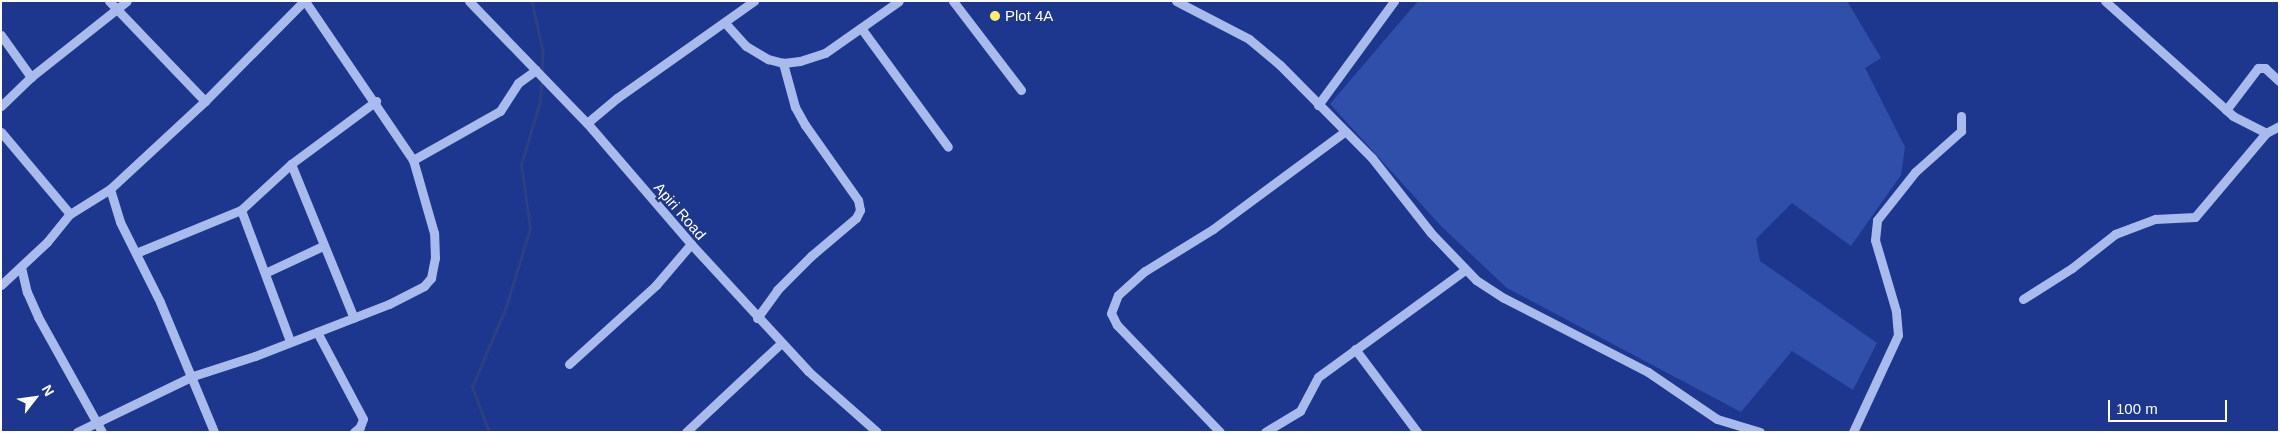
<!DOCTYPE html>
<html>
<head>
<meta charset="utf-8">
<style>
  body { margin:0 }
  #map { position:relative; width:2280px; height:433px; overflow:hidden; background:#1c378d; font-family:Helvetica,sans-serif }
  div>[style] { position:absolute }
  .green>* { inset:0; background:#2f4fab }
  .stream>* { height:2.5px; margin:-1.25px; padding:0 1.25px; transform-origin:1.25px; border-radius:1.25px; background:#2d4081 }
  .minor>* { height:9px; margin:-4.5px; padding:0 4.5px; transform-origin:4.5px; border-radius:4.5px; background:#a9baed }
  .dots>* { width:14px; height:14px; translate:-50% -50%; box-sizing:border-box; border:2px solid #1c378d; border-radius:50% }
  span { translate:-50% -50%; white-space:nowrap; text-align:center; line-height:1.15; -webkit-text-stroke:4.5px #1c378d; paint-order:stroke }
  .poi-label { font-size:15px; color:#fff }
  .left { translate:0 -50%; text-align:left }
  .street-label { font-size:15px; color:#fff }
  .frame { position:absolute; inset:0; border:2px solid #fff; pointer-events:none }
  .north { position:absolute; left:10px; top:373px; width:50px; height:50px; -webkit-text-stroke:4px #1c378d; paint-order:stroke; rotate:60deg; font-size:14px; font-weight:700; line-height:20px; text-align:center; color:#fff }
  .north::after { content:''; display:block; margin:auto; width:18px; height:22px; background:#fff; clip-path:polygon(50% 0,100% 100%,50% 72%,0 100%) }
  .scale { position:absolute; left:2108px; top:400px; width:119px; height:22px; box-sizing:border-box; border:2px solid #fff; border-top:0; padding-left:6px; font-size:15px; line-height:18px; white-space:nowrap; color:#fff; -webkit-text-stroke:4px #1c378d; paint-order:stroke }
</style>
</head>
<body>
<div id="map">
  <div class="green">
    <div style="clip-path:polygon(1418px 1px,1847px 1px,1881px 58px,1865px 68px,1905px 147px,1901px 175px,1851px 246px,1792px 203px,1756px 239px,1760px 261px,1877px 343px,1853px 390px,1792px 351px,1741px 412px,1507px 288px,1442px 227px,1330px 104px)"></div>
  </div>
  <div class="stream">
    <div style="left:532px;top:1px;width:51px;rotate:77.6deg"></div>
    <div style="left:543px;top:51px;width:23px;rotate:92deg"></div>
    <div style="left:489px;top:432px;width:48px;rotate:-110.7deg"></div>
    <div style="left:472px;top:387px;width:87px;rotate:-67deg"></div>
    <div style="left:506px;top:307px;width:83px;rotate:-73.1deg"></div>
    <div style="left:530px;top:228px;width:64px;rotate:-98.1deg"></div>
    <div style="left:521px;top:165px;width:67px;rotate:-73.5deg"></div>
    <div style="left:540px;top:101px;width:22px;rotate:-85deg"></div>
  </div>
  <div class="minor">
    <div style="left:109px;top:1px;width:139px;rotate:46.2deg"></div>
    <div style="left:469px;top:1px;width:170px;rotate:46deg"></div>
    <div style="left:587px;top:123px;width:160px;rotate:49.3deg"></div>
    <div style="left:691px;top:244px;width:173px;rotate:47.3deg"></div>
    <div style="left:808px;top:371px;width:92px;rotate:41.5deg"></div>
    <div style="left:953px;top:1px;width:112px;rotate:52.6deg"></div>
    <div style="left:1176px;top:1px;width:82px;rotate:27.5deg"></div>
    <div style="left:1249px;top:39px;width:40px;rotate:40deg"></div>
    <div style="left:1280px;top:65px;width:131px;rotate:45.3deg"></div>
    <div style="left:1372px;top:158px;width:95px;rotate:51.8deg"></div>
    <div style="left:1431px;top:233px;width:65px;rotate:46.2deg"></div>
    <div style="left:1476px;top:280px;width:33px;rotate:33deg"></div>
    <div style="left:1504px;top:298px;width:162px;rotate:27.2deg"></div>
    <div style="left:1648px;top:372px;width:83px;rotate:34.3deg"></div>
    <div style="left:1717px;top:419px;width:45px;rotate:16.8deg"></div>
    <div style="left:2105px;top:1px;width:172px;rotate:41.9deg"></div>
    <div style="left:2233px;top:116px;width:37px;rotate:27deg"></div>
    <div style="left:2266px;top:133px;width:15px;rotate:-28deg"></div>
    <div style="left:726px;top:24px;width:30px;rotate:48deg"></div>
    <div style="left:746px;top:46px;width:26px;rotate:31deg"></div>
    <div style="left:768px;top:59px;width:16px;rotate:15deg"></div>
    <div style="left:783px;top:63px;width:17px;rotate:-7deg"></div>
    <div style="left:800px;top:61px;width:26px;rotate:-18deg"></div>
    <div style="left:825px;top:53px;width:90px;rotate:-35.1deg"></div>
    <div style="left:861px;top:28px;width:147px;rotate:53.8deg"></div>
    <div style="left:1px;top:35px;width:52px;rotate:54.5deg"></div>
    <div style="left:1318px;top:105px;width:129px;rotate:-53.8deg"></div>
    <div style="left:1px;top:106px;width:42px;rotate:-44deg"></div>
    <div style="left:31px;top:77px;width:122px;rotate:-38.4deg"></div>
    <div style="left:2226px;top:110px;width:53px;rotate:-52.7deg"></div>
    <div style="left:2258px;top:68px;width:7px"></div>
    <div style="left:2265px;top:68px;width:19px;rotate:43deg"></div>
    <div style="left:587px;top:123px;width:39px;rotate:-40deg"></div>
    <div style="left:617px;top:98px;width:168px;rotate:-35.3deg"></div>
    <div style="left:1px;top:132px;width:107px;rotate:49.9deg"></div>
    <div style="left:413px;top:160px;width:100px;rotate:-29.4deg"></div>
    <div style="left:500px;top:111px;width:33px;rotate:-57deg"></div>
    <div style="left:518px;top:83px;width:22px;rotate:-36deg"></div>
    <div style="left:291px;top:164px;width:166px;rotate:67.8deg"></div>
    <div style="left:110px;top:189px;width:34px;rotate:73deg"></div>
    <div style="left:120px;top:222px;width:89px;rotate:63.4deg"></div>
    <div style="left:160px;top:302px;width:141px;rotate:67.4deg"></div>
    <div style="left:241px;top:210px;width:140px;rotate:69.5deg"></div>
    <div style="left:136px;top:253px;width:113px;rotate:-22.3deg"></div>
    <div style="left:241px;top:210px;width:68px;rotate:-42.6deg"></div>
    <div style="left:291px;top:164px;width:106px;rotate:-36.5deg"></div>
    <div style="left:21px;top:267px;width:26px;rotate:77deg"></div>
    <div style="left:27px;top:292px;width:27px;rotate:66deg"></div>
    <div style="left:38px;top:317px;width:132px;rotate:60.9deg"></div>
    <div style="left:265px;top:273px;width:64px;rotate:-25deg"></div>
    <div style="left:1px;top:285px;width:63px;rotate:-43.1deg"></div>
    <div style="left:47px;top:242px;width:36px;rotate:-51deg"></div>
    <div style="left:70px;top:214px;width:47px;rotate:-32deg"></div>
    <div style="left:110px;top:189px;width:129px;rotate:-42.8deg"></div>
    <div style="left:205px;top:101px;width:141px;rotate:-45.3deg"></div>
    <div style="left:2023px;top:299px;width:58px;rotate:-32.3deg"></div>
    <div style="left:2072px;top:268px;width:55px;rotate:-38.3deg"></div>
    <div style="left:2115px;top:234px;width:43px;rotate:-20.6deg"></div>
    <div style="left:2155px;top:219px;width:40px;rotate:-2.9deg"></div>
    <div style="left:2195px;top:217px;width:110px;rotate:-49.8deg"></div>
    <div style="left:757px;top:318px;width:34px;rotate:-54deg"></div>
    <div style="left:777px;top:290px;width:48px;rotate:-45deg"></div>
    <div style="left:811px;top:256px;width:59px;rotate:-40.2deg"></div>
    <div style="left:856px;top:218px;width:9px;rotate:-63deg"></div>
    <div style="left:860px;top:210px;width:10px;rotate:-101deg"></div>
    <div style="left:858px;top:200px;width:92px;rotate:-125.2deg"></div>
    <div style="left:805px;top:125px;width:21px;rotate:-119deg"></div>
    <div style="left:795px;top:107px;width:46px;rotate:-105.3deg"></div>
    <div style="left:317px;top:332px;width:98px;rotate:62.1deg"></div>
    <div style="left:363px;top:419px;width:9px;rotate:111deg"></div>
    <div style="left:360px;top:427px;width:8px;rotate:140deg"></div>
    <div style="left:1355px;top:349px;width:104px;rotate:53.2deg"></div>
    <div style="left:569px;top:364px;width:118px;rotate:-42.2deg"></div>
    <div style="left:656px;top:285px;width:54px;rotate:-49.5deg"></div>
    <div style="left:77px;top:432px;width:129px;rotate:-25.8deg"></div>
    <div style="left:193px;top:376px;width:65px;rotate:-17.9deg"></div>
    <div style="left:255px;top:356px;width:144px;rotate:-21.2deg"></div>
    <div style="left:389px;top:304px;width:39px;rotate:-27deg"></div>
    <div style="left:424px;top:286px;width:11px;rotate:-49deg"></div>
    <div style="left:431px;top:278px;width:20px;rotate:-79deg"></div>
    <div style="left:435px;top:258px;width:25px;rotate:-92deg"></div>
    <div style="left:434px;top:233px;width:76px;rotate:-106deg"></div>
    <div style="left:413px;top:160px;width:192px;rotate:-124.2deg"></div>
    <div style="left:686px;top:432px;width:130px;rotate:-43.1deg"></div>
    <div style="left:1220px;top:432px;width:149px;rotate:-133.9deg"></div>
    <div style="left:1117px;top:325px;width:13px;rotate:-117deg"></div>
    <div style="left:1111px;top:313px;width:19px;rotate:-69deg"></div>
    <div style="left:1118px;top:295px;width:36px;rotate:-42deg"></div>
    <div style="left:1145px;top:271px;width:80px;rotate:-31.7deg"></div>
    <div style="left:1213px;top:229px;width:163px;rotate:-36.5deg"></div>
    <div style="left:1265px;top:432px;width:41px;rotate:-31deg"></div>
    <div style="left:1300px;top:411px;width:38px;rotate:-62deg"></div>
    <div style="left:1318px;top:377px;width:182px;rotate:-36.1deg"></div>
    <div style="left:1853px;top:432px;width:107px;rotate:-65.1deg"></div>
    <div style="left:1898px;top:335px;width:24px;rotate:-95deg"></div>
    <div style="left:1896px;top:311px;width:74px;rotate:-106.5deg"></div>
    <div style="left:1875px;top:240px;width:20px;rotate:-84deg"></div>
    <div style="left:1877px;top:220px;width:61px;rotate:-51.6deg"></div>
    <div style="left:1915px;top:172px;width:62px;rotate:-41.7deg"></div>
    <div style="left:1961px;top:131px;width:15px;rotate:-90deg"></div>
  </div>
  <div class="dots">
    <div style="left:995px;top:16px;background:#feef66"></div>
  </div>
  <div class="poi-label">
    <span class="left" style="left:1005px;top:16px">Plot 4A</span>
  </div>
  <div class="street-label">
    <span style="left:680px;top:211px;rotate:49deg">Apiri Road</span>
  </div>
  <div class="frame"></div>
  <div class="north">N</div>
  <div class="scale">100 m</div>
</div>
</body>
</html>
